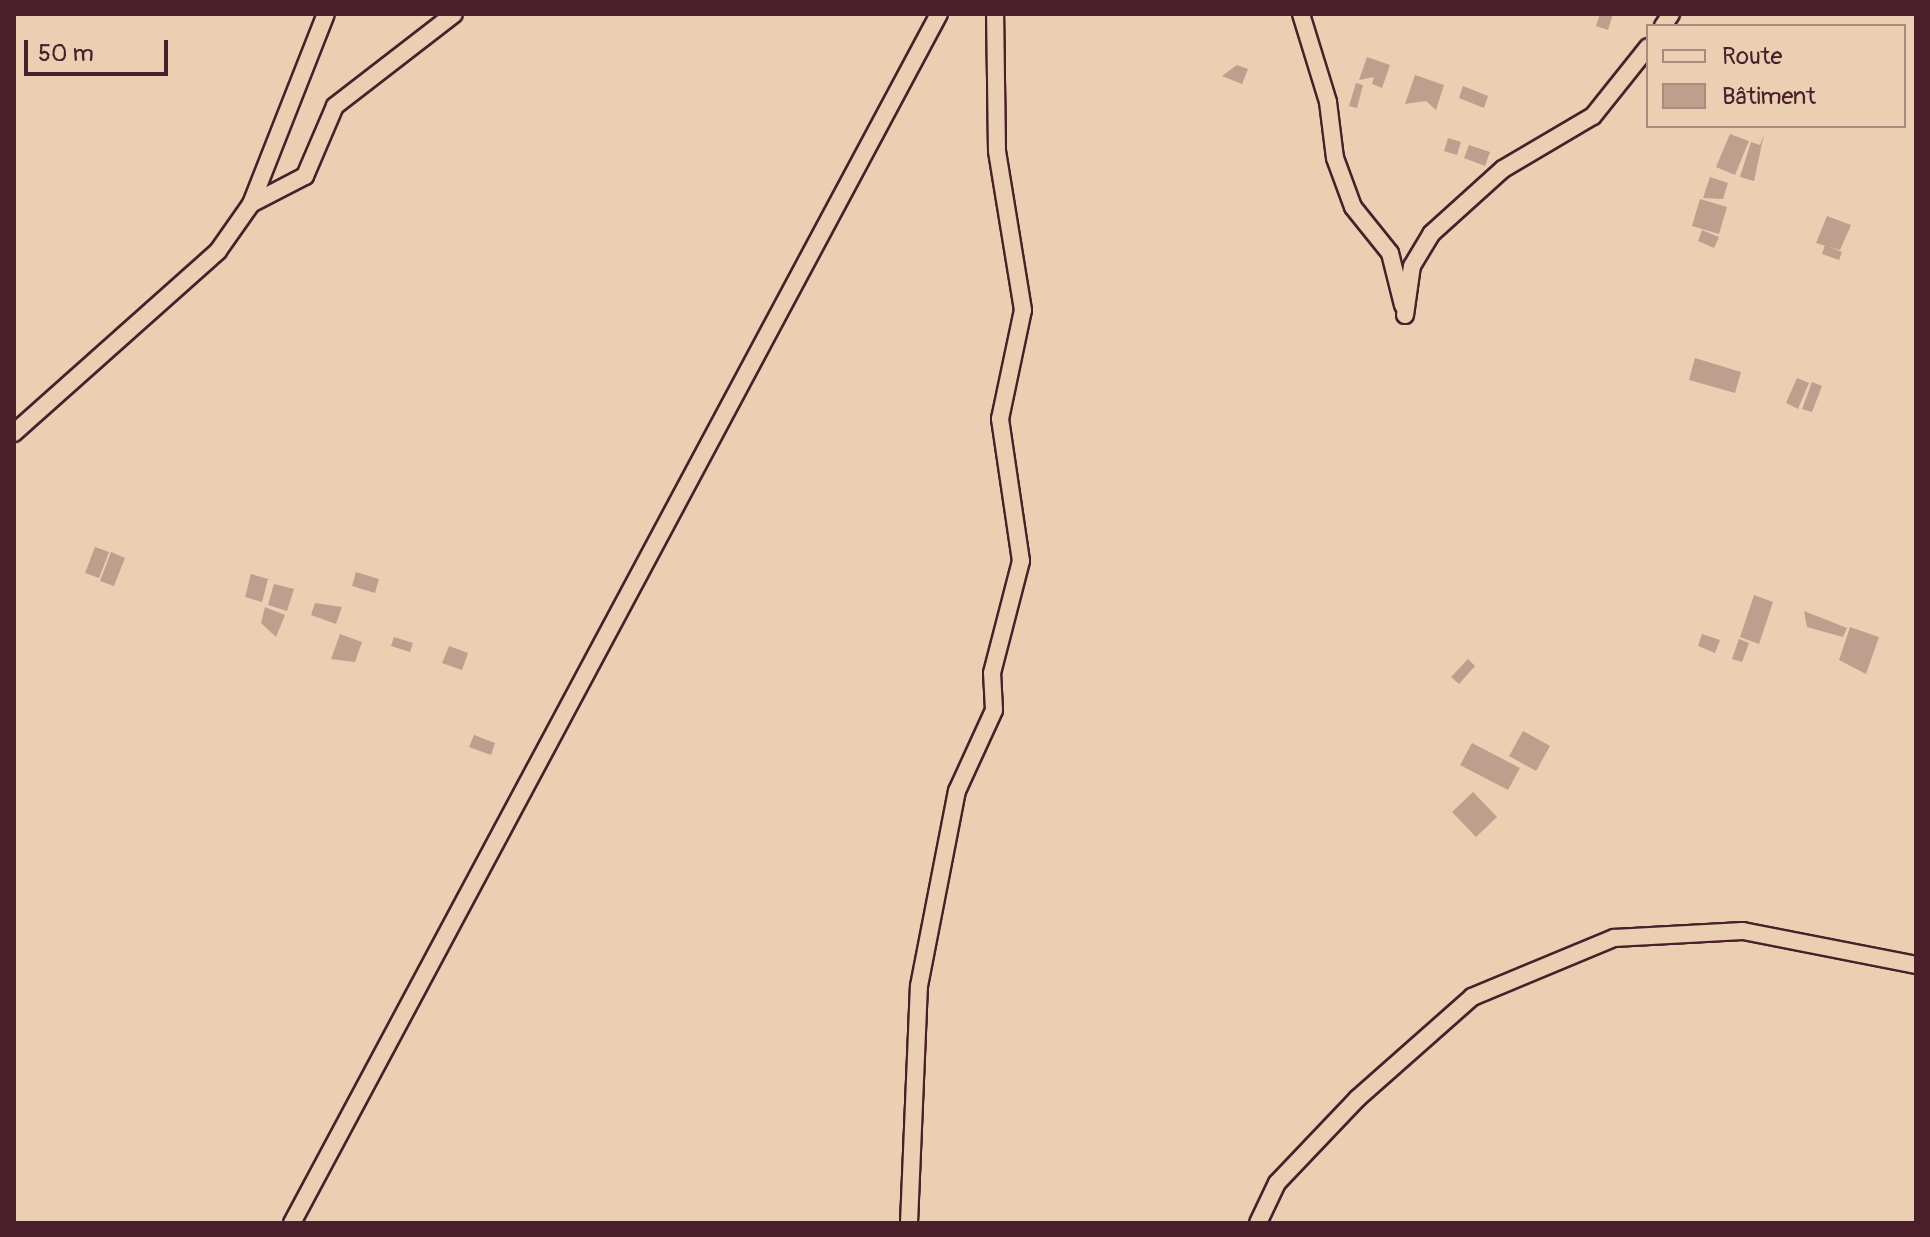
<!DOCTYPE html>
<html>
<head>
<meta charset="utf-8">
<style>
  body { margin:0 }
  #map { position:relative; width:1930px; height:1237px; overflow:hidden; background:#ebcfb2; font-family:Pangolin,sans-serif }
  div>[style] { position:absolute }
  .building>* { inset:0; background:#be9e8d }
  .roads { filter:drop-shadow(2px 0 #4a1f2b) drop-shadow(-2px 0 #4a1f2b) drop-shadow(0 2px #4a1f2b) drop-shadow(0 -2px #4a1f2b) }
  .minor>* { height:16px; margin:-8px; padding:0 8px; transform-origin:8px; border-radius:8px; background:#ebcfb2 }
  span { translate:-50% -50%; white-space:nowrap; text-align:center; line-height:1.15; -webkit-text-stroke:6px #ebcfb2; paint-order:stroke }
  .frame { position:absolute; inset:0; border:16px solid #4a1f2b; pointer-events:none }
  .legend { position:absolute; left:1646px; top:24px; width:260px; height:104px; box-sizing:border-box; background:#ebcfb2; border:2px solid #ab897c; margin:0; padding:10px 14px; list-style:none; font-size:24px; color:#4a1f2b }
  .legend li { display:flex; align-items:center; gap:16px; height:40px }
  .legend b { width:40px; border:2px solid #ab897c }
  .scale { position:absolute; left:24px; top:40px; width:144px; height:36px; box-sizing:border-box; border:4px solid #4a1f2b; border-top:0; padding-left:10px; font-size:24px; line-height:28px; white-space:nowrap; color:#4a1f2b; -webkit-text-stroke:6px #ebcfb2; paint-order:stroke }
</style>
</head>
<body>
<div id="map">
  <div class="building">
    <div style="clip-path:polygon(1600px 14px,1613px 14px,1608px 30px,1596px 26px)"></div>
    <div style="clip-path:polygon(1367px 57px,1390px 65px,1382px 88px,1372px 84px,1374px 77px,1359px 80px)"></div>
    <div style="clip-path:polygon(1237px 65px,1248px 69px,1242px 84px,1222px 76px)"></div>
    <div style="clip-path:polygon(1415px 75px,1444px 85px,1436px 110px,1426px 101px,1405px 104px)"></div>
    <div style="clip-path:polygon(1356px 83px,1363px 85px,1357px 108px,1349px 106px)"></div>
    <div style="clip-path:polygon(1463px 86px,1488px 96px,1484px 108px,1459px 98px)"></div>
    <div style="clip-path:polygon(1730px 134px,1749px 141px,1735px 175px,1716px 167px)"></div>
    <div style="clip-path:polygon(1764px 134px,1754px 181px,1740px 177px,1751px 142px,1760px 145px)"></div>
    <div style="clip-path:polygon(1448px 138px,1461px 142px,1457px 155px,1444px 151px)"></div>
    <div style="clip-path:polygon(1469px 145px,1490px 152px,1485px 166px,1464px 158px)"></div>
    <div style="clip-path:polygon(1710px 177px,1728px 183px,1723px 199px,1703px 198px)"></div>
    <div style="clip-path:polygon(1700px 199px,1727px 207px,1719px 234px,1692px 226px)"></div>
    <div style="clip-path:polygon(1827px 216px,1851px 225px,1840px 250px,1816px 243px)"></div>
    <div style="clip-path:polygon(1702px 230px,1719px 237px,1714px 248px,1698px 241px)"></div>
    <div style="clip-path:polygon(1825px 245px,1842px 252px,1839px 260px,1822px 254px)"></div>
    <div style="clip-path:polygon(1695px 358px,1741px 372px,1735px 393px,1689px 380px)"></div>
    <div style="clip-path:polygon(1797px 378px,1809px 383px,1798px 409px,1786px 403px)"></div>
    <div style="clip-path:polygon(1812px 382px,1822px 386px,1812px 412px,1802px 409px)"></div>
    <div style="clip-path:polygon(95px 547px,109px 552px,99px 578px,85px 573px)"></div>
    <div style="clip-path:polygon(111px 552px,125px 558px,114px 586px,100px 581px)"></div>
    <div style="clip-path:polygon(356px 572px,379px 579px,375px 593px,352px 586px)"></div>
    <div style="clip-path:polygon(251px 574px,268px 579px,262px 602px,245px 597px)"></div>
    <div style="clip-path:polygon(274px 584px,294px 589px,287px 611px,268px 605px)"></div>
    <div style="clip-path:polygon(1754px 595px,1773px 602px,1759px 644px,1740px 637px)"></div>
    <div style="clip-path:polygon(315px 603px,342px 607px,336px 624px,311px 615px)"></div>
    <div style="clip-path:polygon(265px 607px,285px 615px,276px 637px,261px 623px)"></div>
    <div style="clip-path:polygon(1804px 611px,1847px 628px,1843px 637px,1807px 627px)"></div>
    <div style="clip-path:polygon(1850px 627px,1879px 637px,1866px 674px,1839px 660px)"></div>
    <div style="clip-path:polygon(340px 634px,362px 642px,355px 662px,331px 659px)"></div>
    <div style="clip-path:polygon(1702px 634px,1720px 640px,1715px 653px,1698px 646px)"></div>
    <div style="clip-path:polygon(394px 637px,413px 643px,410px 652px,391px 646px)"></div>
    <div style="clip-path:polygon(1739px 639px,1749px 643px,1742px 662px,1732px 659px)"></div>
    <div style="clip-path:polygon(449px 646px,468px 653px,462px 670px,442px 663px)"></div>
    <div style="clip-path:polygon(1468px 659px,1475px 666px,1459px 684px,1451px 677px)"></div>
    <div style="clip-path:polygon(1523px 731px,1550px 746px,1536px 771px,1509px 756px)"></div>
    <div style="clip-path:polygon(474px 735px,495px 743px,491px 755px,469px 747px)"></div>
    <div style="clip-path:polygon(1472px 743px,1520px 768px,1508px 790px,1460px 765px)"></div>
    <div style="clip-path:polygon(1473px 792px,1497px 817px,1476px 837px,1452px 812px)"></div>
  </div>
  <div class="roads">
    <div class="minor">
      <div style="left:1301px;top:14px;width:92px;rotate:72.9deg"></div>
      <div style="left:1328px;top:102px;width:56px;rotate:82.9deg"></div>
      <div style="left:1335px;top:158px;width:52px;rotate:69.8deg"></div>
      <div style="left:1353px;top:207px;width:59px;rotate:51.2deg"></div>
      <div style="left:1390px;top:253px;width:54px;rotate:76deg"></div>
      <div style="left:1663px;top:26px;width:14px;rotate:-56deg"></div>
      <div style="left:251px;top:204px;width:61px;rotate:-27.4deg"></div>
      <div style="left:305px;top:176px;width:76px;rotate:-66.8deg"></div>
      <div style="left:335px;top:106px;width:150px;rotate:-37.7deg"></div>
      <div style="left:1405px;top:315px;width:49px;rotate:-81.9deg"></div>
      <div style="left:1412px;top:266px;width:37px;rotate:-59deg"></div>
      <div style="left:1431px;top:234px;width:97px;rotate:-42.1deg"></div>
      <div style="left:1503px;top:169px;width:104px;rotate:-30.5deg"></div>
      <div style="left:1593px;top:116px;width:88px;rotate:-51.4deg"></div>
      <div style="left:14px;top:433px;width:273px;rotate:-41.7deg"></div>
      <div style="left:218px;top:251px;width:57px;rotate:-54.9deg"></div>
      <div style="left:251px;top:204px;width:204px;rotate:-68.5deg"></div>
      <div style="left:292px;top:1223px;width:1371px;rotate:-61.85deg"></div>
      <div style="left:909px;top:1223px;width:237px;rotate:-87.6deg"></div>
      <div style="left:919px;top:986px;width:199px;rotate:-79deg"></div>
      <div style="left:957px;top:791px;width:89px;rotate:-65.4deg"></div>
      <div style="left:994px;top:710px;width:37px;rotate:-93deg"></div>
      <div style="left:992px;top:673px;width:116px;rotate:-75.5deg"></div>
      <div style="left:1021px;top:561px;width:144px;rotate:-98.4deg"></div>
      <div style="left:1000px;top:419px;width:111px;rotate:-78.1deg"></div>
      <div style="left:1023px;top:310px;width:161px;rotate:-99.3deg"></div>
      <div style="left:997px;top:151px;width:137px;rotate:-90.8deg"></div>
      <div style="left:1258px;top:1223px;width:44px;rotate:-64.6deg"></div>
      <div style="left:1277px;top:1183px;width:117px;rotate:-46.4deg"></div>
      <div style="left:1358px;top:1098px;width:152px;rotate:-41.5deg"></div>
      <div style="left:1472px;top:997px;width:154px;rotate:-22.6deg"></div>
      <div style="left:1614px;top:938px;width:129px;rotate:-3.1deg"></div>
      <div style="left:1743px;top:931px;width:176px;rotate:11.1deg"></div>
    </div>
  </div>
  <div class="frame"></div>
  <ul class="legend">
  <li><b style="height:10px;background:#ebcfb2"></b>Route</li>
  <li><b style="height:22px;background:#be9e8d"></b>Bâtiment</li>
  </ul>
  <div class="scale">50 m</div>
</div>
</body>
</html>
